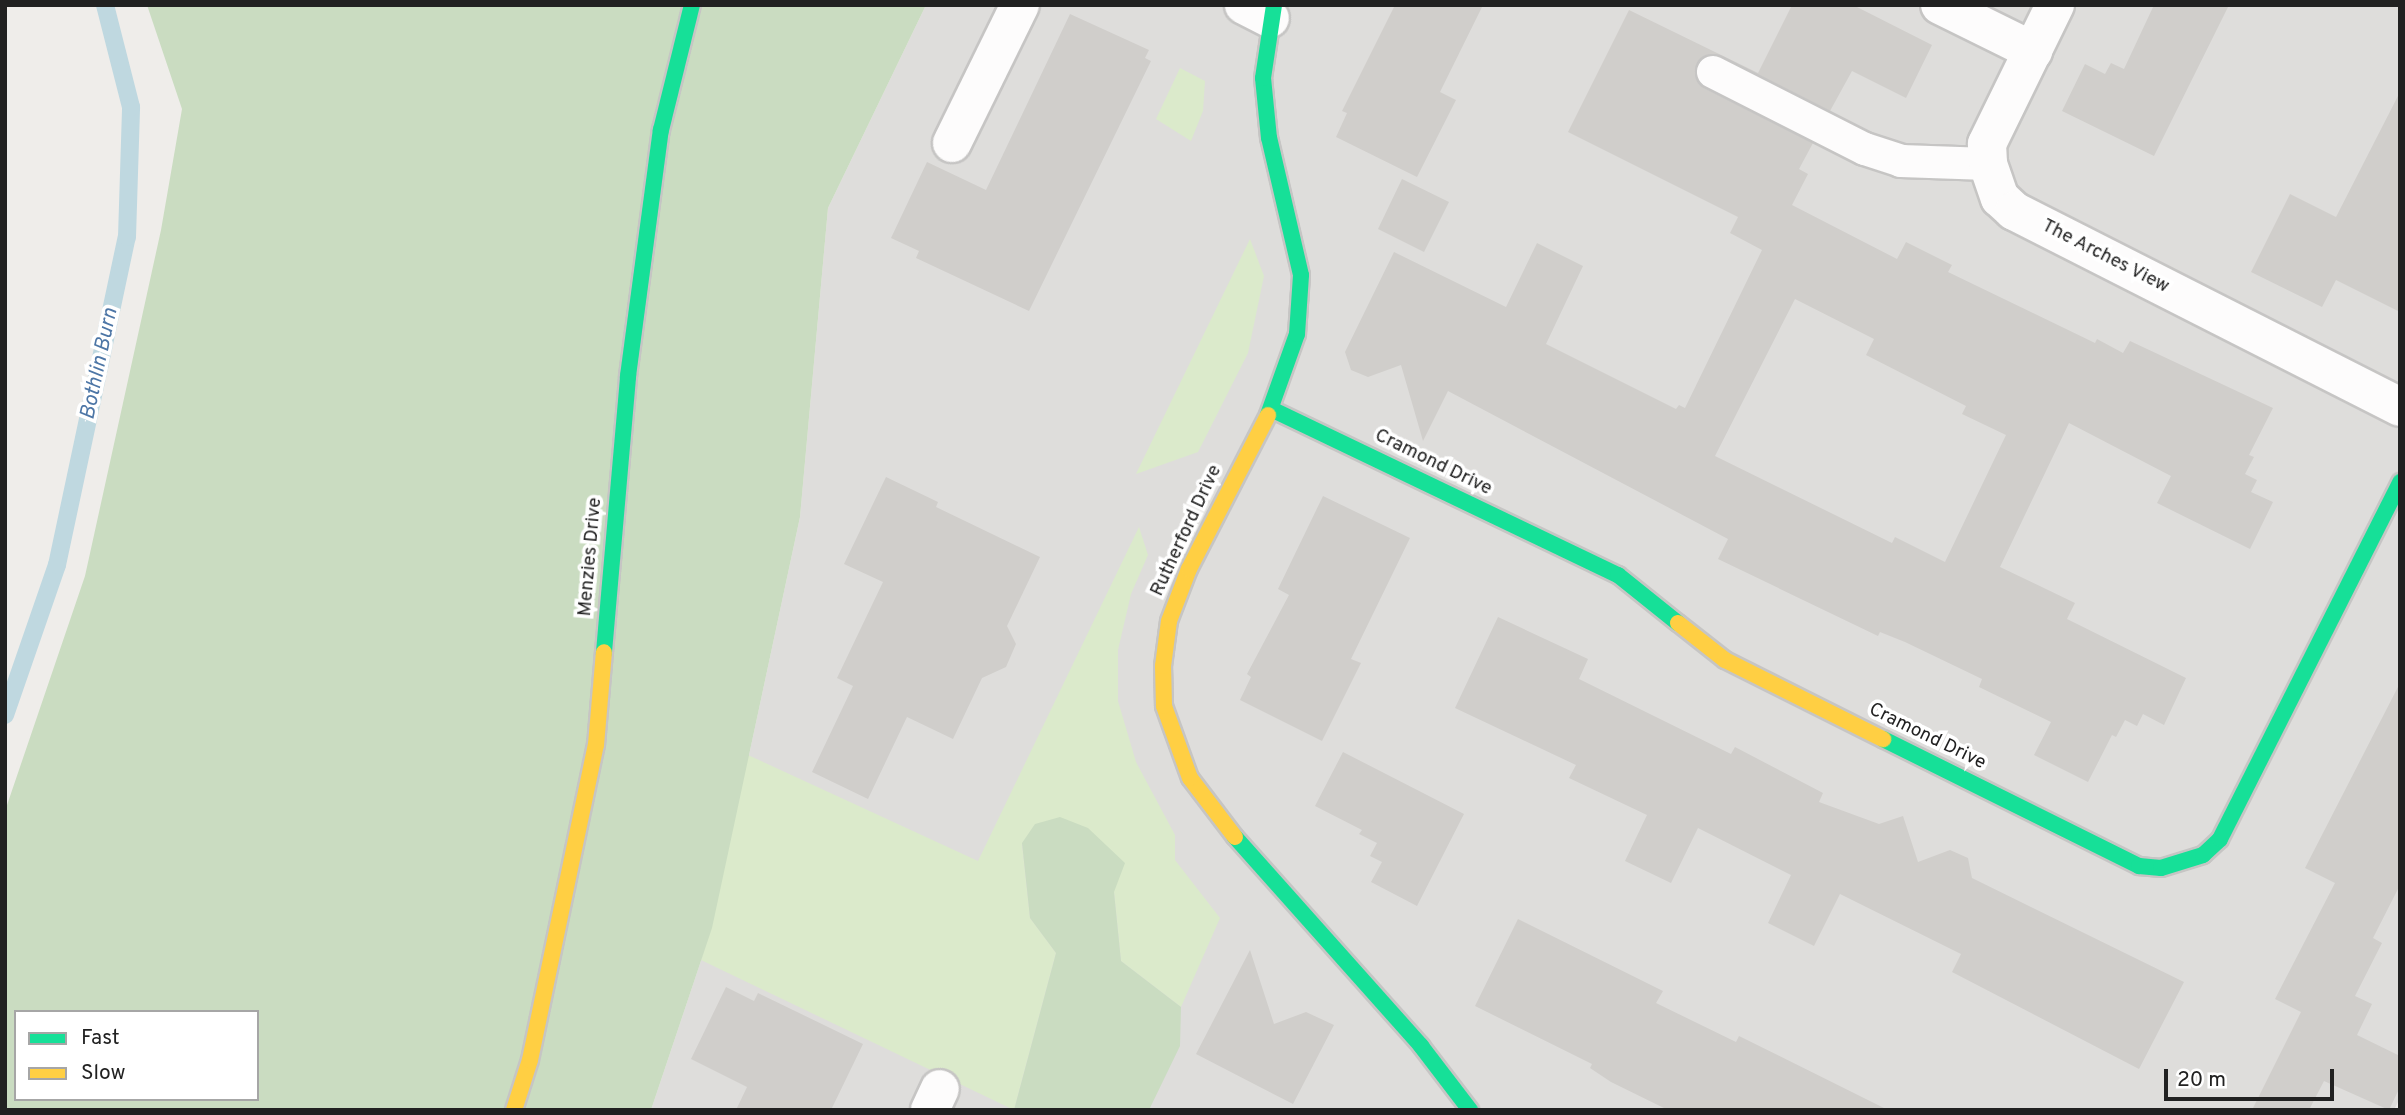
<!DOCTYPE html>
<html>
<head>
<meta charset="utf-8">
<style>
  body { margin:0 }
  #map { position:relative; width:2405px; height:1115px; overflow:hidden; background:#efedea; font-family:Overpass,sans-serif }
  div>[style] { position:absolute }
  .residential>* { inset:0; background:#dedddb }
  .grass>* { inset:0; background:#dbeacb }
  .forest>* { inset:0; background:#cadcc1 }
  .stream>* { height:18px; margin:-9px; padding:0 9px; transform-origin:9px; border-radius:9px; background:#bfd8e0 }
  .building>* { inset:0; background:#d0cecb }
  .roads { filter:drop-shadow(2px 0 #c6c5c4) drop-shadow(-2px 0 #c6c5c4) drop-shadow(0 2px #c6c5c4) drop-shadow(0 -2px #c6c5c4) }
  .lane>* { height:32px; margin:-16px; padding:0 16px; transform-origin:16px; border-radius:16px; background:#fdfcfc }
  .street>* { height:38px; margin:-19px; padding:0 19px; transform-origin:19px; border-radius:19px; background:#fdfcfc }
  .fast>* { height:16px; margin:-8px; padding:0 8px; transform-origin:8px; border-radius:8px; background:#16e098 }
  .slow>* { height:16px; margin:-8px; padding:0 8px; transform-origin:8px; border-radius:8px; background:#ffcf43 }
  span { translate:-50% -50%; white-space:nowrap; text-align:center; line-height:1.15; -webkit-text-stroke:7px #fff; paint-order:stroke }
  .street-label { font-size:19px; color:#212121 }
  .water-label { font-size:21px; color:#4d76a6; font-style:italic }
  .frame { position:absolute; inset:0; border:7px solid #212121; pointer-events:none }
  .legend { position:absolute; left:14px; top:1010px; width:245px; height:91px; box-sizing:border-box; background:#fff; border:2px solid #a6a6a6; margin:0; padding:9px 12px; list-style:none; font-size:21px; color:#212121 }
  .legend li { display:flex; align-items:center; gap:14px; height:35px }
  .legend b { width:35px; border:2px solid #a6a6a6 }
  .scale { position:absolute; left:2164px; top:1069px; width:170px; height:32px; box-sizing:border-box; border:4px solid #212121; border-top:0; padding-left:9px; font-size:21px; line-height:24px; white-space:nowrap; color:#212121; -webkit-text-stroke:5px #fff; paint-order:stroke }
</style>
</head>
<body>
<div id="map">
  <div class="residential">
    <div style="clip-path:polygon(926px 5px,2400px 5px,2400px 1098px,2394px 1110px,651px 1110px,712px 928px,800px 517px,828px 208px)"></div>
  </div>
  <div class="grass">
    <div style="clip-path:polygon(1180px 68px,1205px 81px,1203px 111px,1191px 141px,1156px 119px)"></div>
    <div style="clip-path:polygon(1250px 239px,1264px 276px,1248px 353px,1198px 452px,1136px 474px)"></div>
    <div style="clip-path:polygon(1139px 527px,1148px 555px,1131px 594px,1118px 650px,1118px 701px,1136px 762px,1175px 835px,1175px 860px,1220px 918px,1181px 1007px,1121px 961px,1114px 892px,1022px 844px,1030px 918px,1056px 953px,1014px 1110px,701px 960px,748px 755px,978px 861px)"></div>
  </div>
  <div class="forest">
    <div style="clip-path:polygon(evenodd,147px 5px,926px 5px,828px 208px,800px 517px,712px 928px,651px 1110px,5px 1110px,5px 811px,85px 576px,161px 230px,182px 109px,147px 5px,16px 1012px,257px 1012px,257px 1099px,16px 1099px,16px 1012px)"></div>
    <div style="clip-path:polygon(1060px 817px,1088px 828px,1125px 863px,1114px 892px,1121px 961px,1181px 1007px,1180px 1046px,1149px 1110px,1014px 1110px,1056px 953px,1030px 918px,1022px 843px,1035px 824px)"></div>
  </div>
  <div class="stream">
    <div style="left:5px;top:715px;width:159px;rotate:-70.9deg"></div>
    <div style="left:57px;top:565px;width:335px;rotate:-78deg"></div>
    <div style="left:127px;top:237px;width:130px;rotate:-88.2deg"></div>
    <div style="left:131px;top:107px;width:105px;rotate:-104.3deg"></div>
  </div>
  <div class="building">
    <div style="clip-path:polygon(1395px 5px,1483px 5px,1440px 92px,1456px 100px,1417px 177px,1336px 137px,1347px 113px,1342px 111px)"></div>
    <div style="clip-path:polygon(evenodd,1792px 5px,1853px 5px,1932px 45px,1906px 98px,1852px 71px,1830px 111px,1721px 56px,1711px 54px,1697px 63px,1695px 74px,1704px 88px,1813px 143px,1799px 169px,1808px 174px,1792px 205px,1897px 259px,1906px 242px,1952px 265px,1948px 272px,2095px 343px,2097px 339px,2123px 353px,2130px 341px,2273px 408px,2249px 455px,2254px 457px,2245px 474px,2257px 480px,2251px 492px,2273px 502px,2250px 549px,2157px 503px,2171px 476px,2069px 423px,2000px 567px,2075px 603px,2067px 619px,2186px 678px,2164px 725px,2143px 714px,2137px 726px,2125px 720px,2116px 737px,2112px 735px,2088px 782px,2034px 755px,2051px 722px,1979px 687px,1982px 679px,1905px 642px,1880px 632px,1878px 636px,1718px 559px,1728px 539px,1448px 391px,1423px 441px,1401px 365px,1368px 377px,1351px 370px,1345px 352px,1394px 252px,1506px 307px,1537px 243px,1583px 266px,1546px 344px,1676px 409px,1679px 405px,1685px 408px,1762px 250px,1730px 233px,1738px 217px,1568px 132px,1629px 10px,1758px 73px,1792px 5px,1795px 299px,1874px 339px,1866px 355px,1966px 406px,1962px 414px,2006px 435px,1945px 562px,1895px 537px,1892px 543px,1715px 456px,1795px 299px)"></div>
    <div style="clip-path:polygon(2154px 5px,2229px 5px,2154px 156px,2062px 111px,2085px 64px,2105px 74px,2111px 63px,2124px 69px)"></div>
    <div style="clip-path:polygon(1070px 14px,1149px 50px,1145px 58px,1151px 61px,1029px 311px,916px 258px,919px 251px,891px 238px,927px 162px,986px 190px)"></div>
    <div style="clip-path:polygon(2400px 92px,2400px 312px,2336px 280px,2322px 307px,2251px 272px,2290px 194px,2336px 217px)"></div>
    <div style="clip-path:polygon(1402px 179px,1449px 202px,1424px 252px,1378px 229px)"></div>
    <div style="clip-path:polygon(886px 477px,938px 502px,936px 507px,1040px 557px,1007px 626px,1016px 644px,1006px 667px,982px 678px,953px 739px,907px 717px,868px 799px,812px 772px,853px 686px,837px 678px,883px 582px,844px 564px)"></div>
    <div style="clip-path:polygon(1323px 496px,1410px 538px,1351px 659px,1361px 663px,1322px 741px,1240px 700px,1251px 677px,1247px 674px,1289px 595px,1278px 589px)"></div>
    <div style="clip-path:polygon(1498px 617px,1588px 659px,1579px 679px,1731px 754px,1735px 747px,1823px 793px,1819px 802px,1879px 824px,1903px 816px,1918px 862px,1950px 850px,1968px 858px,1972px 878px,2184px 982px,2139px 1069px,1952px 972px,1961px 954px,1840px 894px,1814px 946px,1768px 923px,1791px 875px,1698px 828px,1671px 883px,1625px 861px,1647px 815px,1569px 778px,1576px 765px,1455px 708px)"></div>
    <div style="clip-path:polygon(2400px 683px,2400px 885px,2373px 938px,2382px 943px,2355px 996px,2372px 1004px,2357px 1035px,2400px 1056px,2400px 1087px,2389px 1110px,2324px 1081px,2309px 1110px,2252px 1110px,2301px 1012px,2275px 999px,2335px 883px,2305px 868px)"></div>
    <div style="clip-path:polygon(1343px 752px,1464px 814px,1417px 906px,1371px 882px,1382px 862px,1370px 856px,1377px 843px,1359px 834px,1362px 830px,1315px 806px)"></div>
    <div style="clip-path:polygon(1518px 919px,1663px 991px,1656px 1003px,1736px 1042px,1739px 1036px,1888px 1110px,1668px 1110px,1611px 1082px,1590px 1068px,1592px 1064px,1475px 1006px)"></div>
    <div style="clip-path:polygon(1250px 950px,1274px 1024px,1306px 1012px,1334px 1025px,1293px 1104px,1196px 1054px)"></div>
    <div style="clip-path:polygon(726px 987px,754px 1001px,758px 993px,863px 1044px,831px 1110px,736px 1110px,747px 1087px,691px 1059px)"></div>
  </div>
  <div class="roads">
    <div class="lane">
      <div style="left:1713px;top:72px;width:170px;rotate:26.9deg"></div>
      <div style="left:1865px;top:149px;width:38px;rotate:18deg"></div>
      <div style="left:1901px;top:161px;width:87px;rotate:2deg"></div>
    </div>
    <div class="street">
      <div style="left:1244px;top:5px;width:29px;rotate:27deg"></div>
      <div style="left:1940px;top:5px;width:104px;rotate:26.3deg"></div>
      <div style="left:2055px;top:5px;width:155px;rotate:116.1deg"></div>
      <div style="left:1987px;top:144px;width:20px;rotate:87deg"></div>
      <div style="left:1988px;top:164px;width:36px;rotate:71deg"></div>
      <div style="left:2000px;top:198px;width:19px;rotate:43deg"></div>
      <div style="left:2014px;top:211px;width:433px;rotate:26.9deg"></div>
      <div style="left:952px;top:143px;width:154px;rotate:-63.8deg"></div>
      <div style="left:930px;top:1110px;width:23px;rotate:-65deg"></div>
    </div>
    <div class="fast">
      <div style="left:1271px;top:409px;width:385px;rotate:25.6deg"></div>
      <div style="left:1618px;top:575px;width:77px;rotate:38.7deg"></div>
      <div style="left:1268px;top:415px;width:86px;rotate:-70.3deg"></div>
      <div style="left:1297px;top:334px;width:59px;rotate:-86.1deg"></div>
      <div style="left:1301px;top:275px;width:141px;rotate:-103.1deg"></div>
      <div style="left:1269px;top:138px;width:60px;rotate:-95.7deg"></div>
      <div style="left:1263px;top:78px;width:74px;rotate:-81.4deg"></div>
      <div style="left:604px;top:652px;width:277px;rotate:-85deg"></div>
      <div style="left:628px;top:376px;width:248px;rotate:-82.4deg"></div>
      <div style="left:661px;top:130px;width:129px;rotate:-76.1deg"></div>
      <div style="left:1883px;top:739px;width:286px;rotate:26.4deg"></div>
      <div style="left:2139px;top:866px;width:22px;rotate:5deg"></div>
      <div style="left:2161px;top:868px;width:44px;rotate:-17.2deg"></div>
      <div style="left:2203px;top:855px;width:23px;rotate:-43deg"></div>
      <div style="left:2220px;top:839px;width:400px;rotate:-63.2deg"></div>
      <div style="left:1235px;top:837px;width:280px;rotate:48.3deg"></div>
      <div style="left:1421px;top:1046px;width:81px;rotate:52.6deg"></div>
    </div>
    <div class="slow">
      <div style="left:1678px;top:623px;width:60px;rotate:38.2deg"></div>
      <div style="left:1725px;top:660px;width:177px;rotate:26.6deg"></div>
      <div style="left:1235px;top:837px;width:74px;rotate:-127.3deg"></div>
      <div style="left:1190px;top:778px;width:77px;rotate:-109.9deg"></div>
      <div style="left:1164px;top:706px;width:40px;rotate:-91.4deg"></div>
      <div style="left:1163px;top:666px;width:45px;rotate:-82.4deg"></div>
      <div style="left:1169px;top:621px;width:56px;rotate:-69deg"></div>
      <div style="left:1189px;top:569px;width:173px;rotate:-62.8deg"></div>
      <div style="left:514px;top:1110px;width:52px;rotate:-72.3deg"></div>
      <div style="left:530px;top:1060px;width:322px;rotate:-78.2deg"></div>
      <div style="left:596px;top:745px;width:93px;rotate:-85.1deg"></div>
    </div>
  </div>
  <div class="street-label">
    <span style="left:2105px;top:257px;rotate:27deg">The Arches View</span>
    <span style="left:1433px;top:463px;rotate:26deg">Cramond Drive</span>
    <span style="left:1187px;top:531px;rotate:-65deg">Rutherford Drive</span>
    <span style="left:591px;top:557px;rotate:-85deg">Menzies Drive</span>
    <span style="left:1927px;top:737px;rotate:26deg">Cramond Drive</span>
  </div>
  <div class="water-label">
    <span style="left:100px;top:364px;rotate:-78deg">Bothlin Burn</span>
  </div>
  <div class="frame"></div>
  <ul class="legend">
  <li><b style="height:9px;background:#16e098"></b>Fast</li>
  <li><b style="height:9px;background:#ffcf43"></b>Slow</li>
  </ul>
  <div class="scale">20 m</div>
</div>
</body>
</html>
